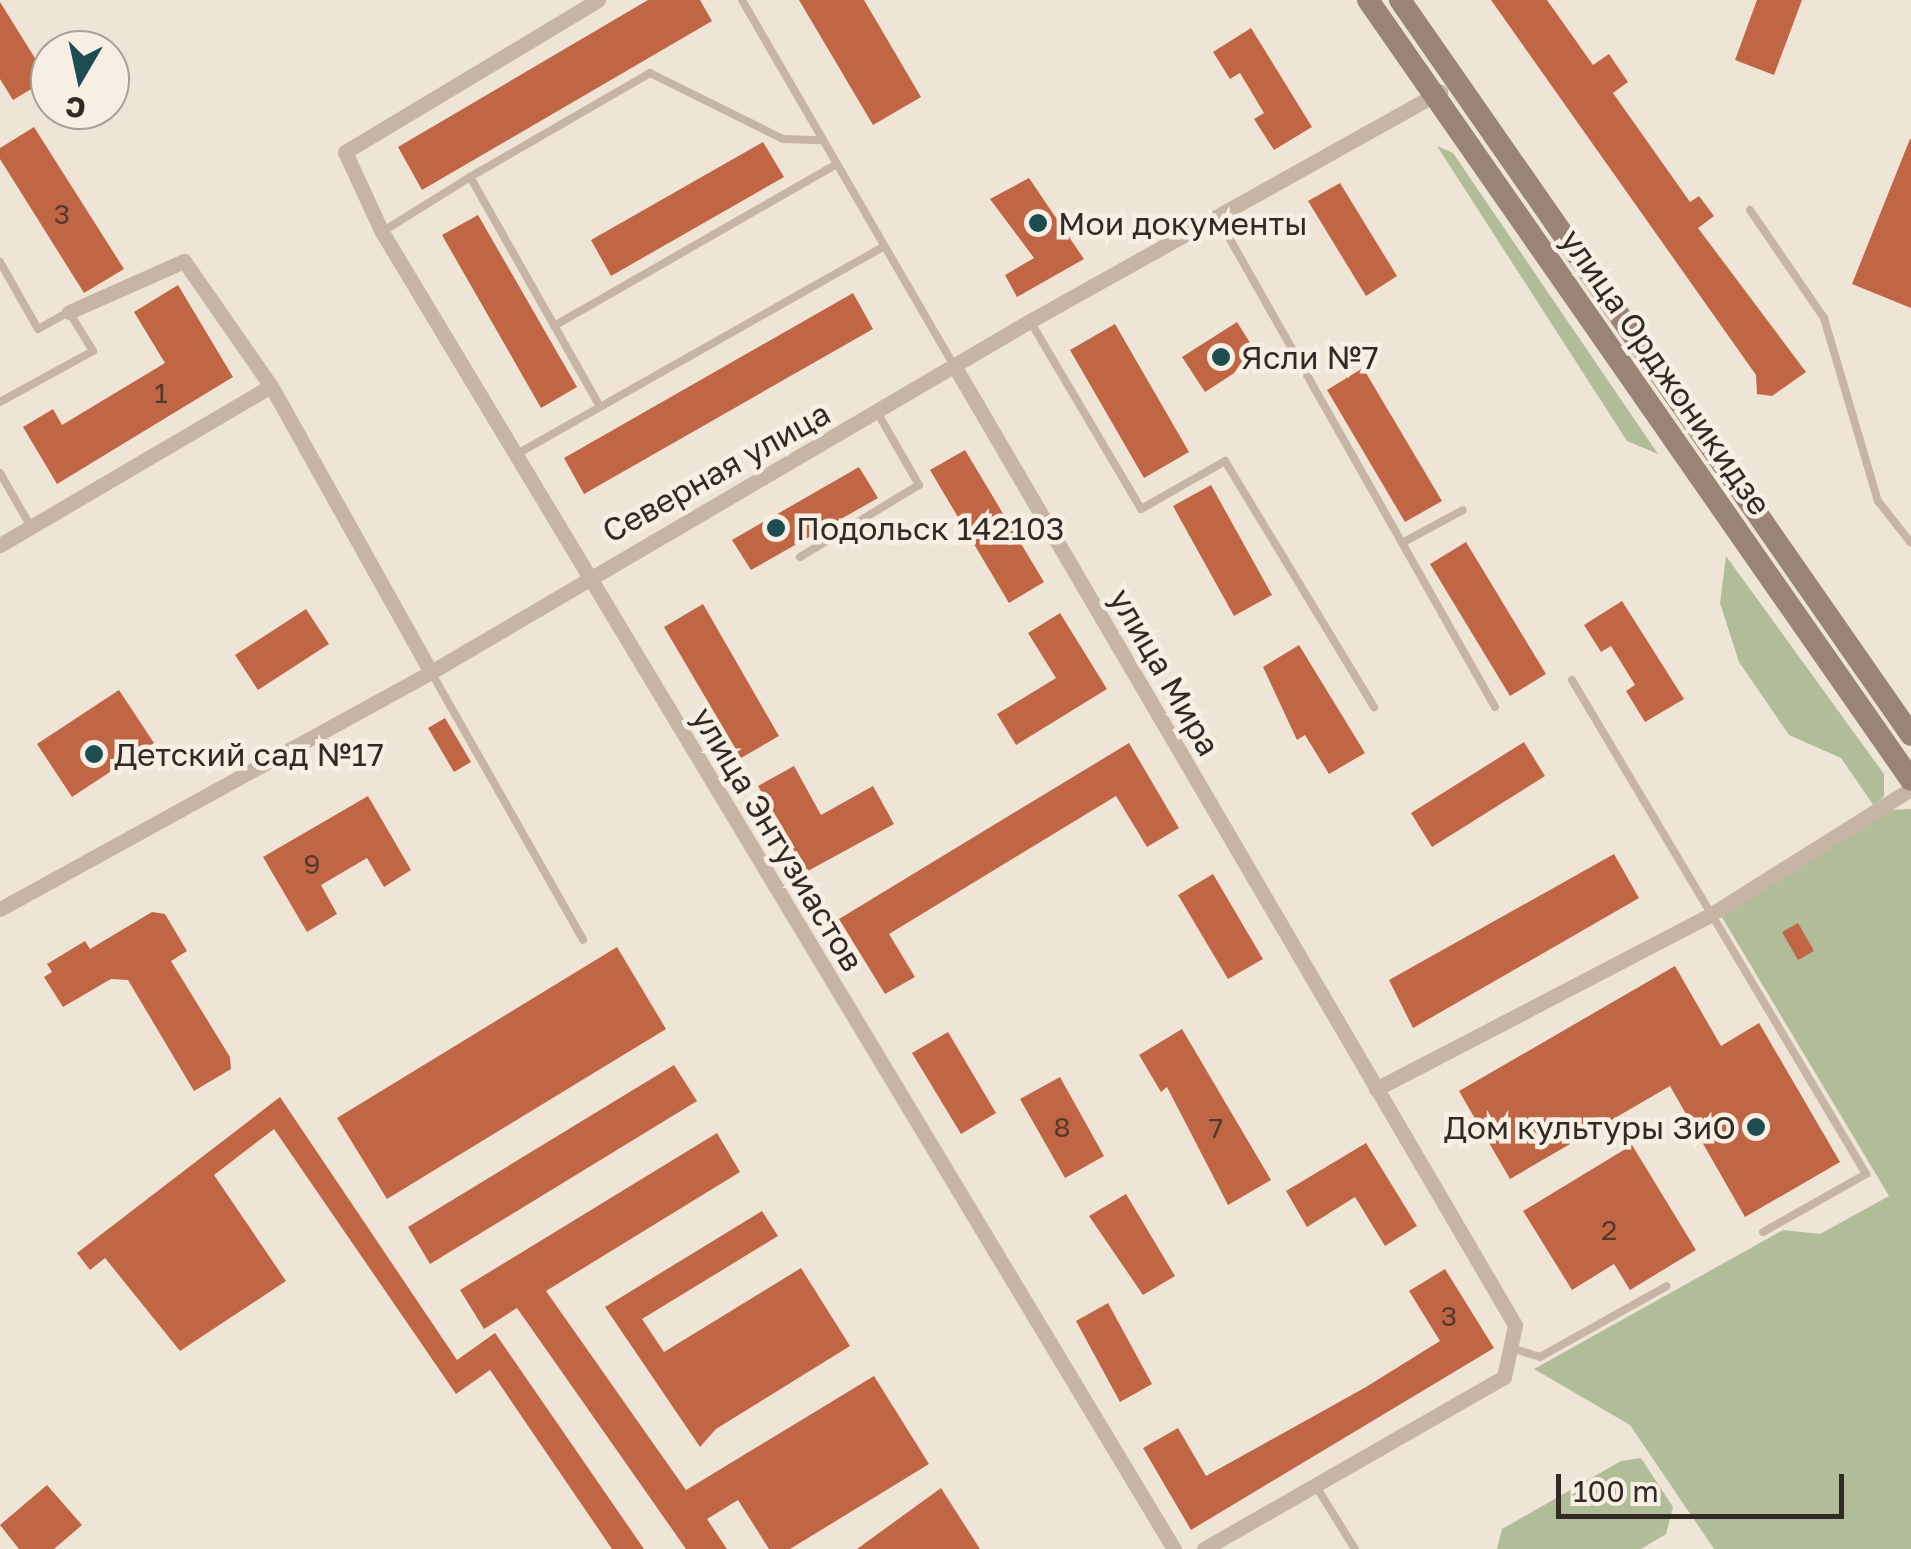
<!DOCTYPE html>
<html>
<head>
<meta charset="utf-8">
<style>
  body { margin:0 }
  #map { position:relative; width:1911px; height:1549px; overflow:hidden; background:#efe5d7; font-family:"Golos Text",sans-serif }
  div>[style] { position:absolute }
  .green>* { inset:0; background:#b0bd98 }
  .building>* { inset:0; background:#c06645 }
  .lane>* { height:8px; margin:-4px; padding:0 4px; transform-origin:4px; border-radius:4px; background:#c6b5a4 }
  .street>* { height:15px; margin:-7.5px; padding:0 7.5px; transform-origin:7.5px; border-radius:7.5px; background:#c6b5a4 }
  .secondary>* { height:22px; margin:-11px; padding:0 11px; transform-origin:11px; border-radius:11px; background:#998476 }
  .dots>* { width:28px; height:28px; translate:-50% -50%; box-sizing:border-box; border:5px solid #f7efe3; border-radius:50% }
  span { translate:-50% -50%; white-space:nowrap; text-align:center; line-height:1.15; -webkit-text-stroke:9px #f7efe3; paint-order:stroke }
  .number-label { font-size:28px; color:#56392d }
  .number-label span { -webkit-text-stroke-width:0 }
  .poi-label { font-size:32px; color:#322a25 }
  .left { translate:0 -50%; text-align:left }
  .right { translate:-100% -50%; text-align:right }
  .street-label { font-size:32px; color:#322a25 }
  .north { position:absolute; left:30px; top:30px; width:100px; height:100px; box-sizing:border-box; background:#f7efe3; border:2px solid #a8a097; border-radius:50%; rotate:189deg; font-size:28px; font-weight:700; line-height:40px; text-align:center; color:#322a25 }
  .north::after { content:''; display:block; margin:auto; width:35px; height:45px; background:#1d4c51; clip-path:polygon(50% 0,100% 100%,50% 72%,0 100%) }
  .scale { position:absolute; left:1556px; top:1474px; width:288px; height:45px; box-sizing:border-box; border:5px solid #322a25; border-top:0; padding-left:12px; font-size:30px; line-height:35px; white-space:nowrap; color:#322a25; -webkit-text-stroke:8px #f7efe3; paint-order:stroke }
</style>
</head>
<body>
<div id="map">
  <div class="green">
    <div style="clip-path:polygon(1437px 146px,1453px 153px,1658px 454px,1627px 441px)"></div>
    <div style="clip-path:polygon(1726px 556px,1884px 774px,1884px 796px,1874px 806px,1841px 758px,1789px 735px,1739px 662px,1720px 603px)"></div>
    <div style="clip-path:polygon(1911px 809px,1911px 1549px,1714px 1549px,1630px 1425px,1534px 1369px,1783px 1230px,1820px 1234px,1889px 1196px,1720px 914px,1889px 810px)"></div>
    <div style="clip-path:polygon(1641px 1458px,1673px 1507px,1666px 1534px,1641px 1549px,1497px 1549px,1502px 1529px,1621px 1461px)"></div>
  </div>
  <div class="building">
    <div style="clip-path:polygon(648px 0,700px 0,712px 21px,422px 190px,398px 147px)"></div>
    <div style="clip-path:polygon(799px 0,864px 0,921px 97px,873px 125px)"></div>
    <div style="clip-path:polygon(1491px 0,1547px 0,1593px 65px,1609px 54px,1628px 82px,1613px 93px,1690px 202px,1699px 196px,1714px 216px,1698px 228px,1806px 372px,1772px 396px,1757px 394px,1756px 375px)"></div>
    <div style="clip-path:polygon(1757px 0,1802px 0,1774px 75px,1735px 60px)"></div>
    <div style="clip-path:polygon(0 2px,48px 79px,13px 100px,0 79px)"></div>
    <div style="clip-path:polygon(1251px 28px,1312px 127px,1274px 150px,1254px 119px,1264px 113px,1240px 73px,1230px 79px,1213px 52px)"></div>
    <div style="clip-path:polygon(34px 127px,124px 269px,84px 293px,0 159px,0 148px)"></div>
    <div style="clip-path:polygon(1910px 139px,1911px 139px,1911px 308px,1852px 284px)"></div>
    <div style="clip-path:polygon(763px 142px,784px 177px,611px 276px,591px 240px)"></div>
    <div style="clip-path:polygon(1029px 178px,1084px 259px,1017px 297px,1005px 275px,1034px 258px,990px 199px)"></div>
    <div style="clip-path:polygon(1340px 183px,1397px 276px,1366px 296px,1308px 201px)"></div>
    <div style="clip-path:polygon(478px 215px,577px 387px,541px 408px,442px 235px)"></div>
    <div style="clip-path:polygon(178px 285px,233px 377px,57px 484px,23px 427px,53px 409px,62px 425px,165px 363px,134px 312px)"></div>
    <div style="clip-path:polygon(853px 293px,873px 329px,584px 494px,564px 458px)"></div>
    <div style="clip-path:polygon(1237px 322px,1259px 357px,1205px 392px,1182px 357px)"></div>
    <div style="clip-path:polygon(1115px 324px,1189px 452px,1144px 478px,1070px 350px)"></div>
    <div style="clip-path:polygon(1363px 368px,1442px 501px,1405px 522px,1327px 390px)"></div>
    <div style="clip-path:polygon(965px 450px,1044px 582px,1009px 603px,930px 470px)"></div>
    <div style="clip-path:polygon(859px 467px,878px 498px,751px 570px,732px 540px)"></div>
    <div style="clip-path:polygon(1211px 485px,1272px 595px,1234px 616px,1173px 506px)"></div>
    <div style="clip-path:polygon(1466px 542px,1546px 674px,1510px 696px,1430px 564px)"></div>
    <div style="clip-path:polygon(1622px 601px,1684px 699px,1645px 722px,1626px 691px,1635px 685px,1611px 646px,1601px 652px,1584px 625px)"></div>
    <div style="clip-path:polygon(703px 604px,779px 736px,741px 758px,664px 627px)"></div>
    <div style="clip-path:polygon(306px 609px,329px 644px,258px 690px,235px 655px)"></div>
    <div style="clip-path:polygon(1060px 613px,1107px 689px,1016px 745px,997px 714px,1056px 678px,1028px 633px)"></div>
    <div style="clip-path:polygon(1299px 645px,1365px 753px,1329px 774px,1305px 735px,1297px 740px,1263px 667px)"></div>
    <div style="clip-path:polygon(119px 690px,154px 743px,72px 797px,37px 744px)"></div>
    <div style="clip-path:polygon(445px 718px,471px 762px,454px 772px,428px 728px)"></div>
    <div style="clip-path:polygon(1524px 742px,1545px 776px,1432px 847px,1411px 813px)"></div>
    <div style="clip-path:polygon(1129px 743px,1179px 828px,1147px 847px,1116px 796px,889px 934px,915px 977px,885px 994px,839px 919px)"></div>
    <div style="clip-path:polygon(794px 766px,821px 815px,873px 786px,894px 824px,806px 872px,758px 786px)"></div>
    <div style="clip-path:polygon(368px 796px,411px 870px,384px 887px,367px 858px,321px 885px,337px 914px,307px 932px,263px 857px)"></div>
    <div style="clip-path:polygon(1614px 854px,1639px 898px,1413px 1028px,1389px 980px)"></div>
    <div style="clip-path:polygon(1213px 874px,1263px 959px,1228px 979px,1178px 895px)"></div>
    <div style="clip-path:polygon(152px 912px,165px 914px,187px 951px,171px 961px,230px 1057px,231px 1069px,194px 1091px,128px 980px,111px 979px,63px 1007px,44px 977px,52px 972px,47px 964px,85px 941px,90px 949px)"></div>
    <div style="clip-path:polygon(1798px 923px,1814px 951px,1798px 960px,1782px 932px)"></div>
    <div style="clip-path:polygon(617px 947px,666px 1029px,387px 1199px,337px 1118px)"></div>
    <div style="clip-path:polygon(1675px 966px,1721px 1046px,1759px 1023px,1840px 1162px,1745px 1217px,1670px 1086px,1510px 1179px,1459px 1091px)"></div>
    <div style="clip-path:polygon(1182px 1029px,1271px 1180px,1228px 1205px,1167px 1087px,1161px 1092px,1139px 1055px)"></div>
    <div style="clip-path:polygon(948px 1032px,996px 1113px,961px 1134px,912px 1053px)"></div>
    <div style="clip-path:polygon(674px 1065px,697px 1101px,430px 1264px,408px 1227px)"></div>
    <div style="clip-path:polygon(1060px 1077px,1104px 1156px,1065px 1178px,1020px 1099px)"></div>
    <div style="clip-path:polygon(280px 1097px,457px 1360px,495px 1333px,644px 1549px,612px 1549px,490px 1370px,456px 1394px,274px 1129px,214px 1175px,286px 1281px,180px 1351px,105px 1258px,90px 1270px,77px 1253px)"></div>
    <div style="clip-path:polygon(717px 1133px,740px 1172px,546px 1291px,686px 1490px,874px 1376px,929px 1464px,790px 1549px,769px 1549px,738px 1500px,707px 1519px,727px 1549px,686px 1549px,517px 1308px,484px 1329px,460px 1290px)"></div>
    <div style="clip-path:polygon(1366px 1143px,1417px 1226px,1385px 1246px,1355px 1197px,1307px 1227px,1286px 1191px)"></div>
    <div style="clip-path:polygon(1632px 1145px,1696px 1250px,1630px 1290px,1614px 1264px,1572px 1290px,1523px 1211px)"></div>
    <div style="clip-path:polygon(1126px 1194px,1175px 1276px,1143px 1295px,1089px 1216px)"></div>
    <div style="clip-path:polygon(762px 1211px,778px 1236px,642px 1319px,664px 1352px,801px 1268px,850px 1346px,716px 1429px,700px 1447px,605px 1307px)"></div>
    <div style="clip-path:polygon(1445px 1269px,1494px 1348px,1191px 1530px,1143px 1448px,1178px 1428px,1206px 1476px,1366px 1387px,1440px 1341px,1409px 1291px)"></div>
    <div style="clip-path:polygon(1108px 1303px,1152px 1384px,1120px 1402px,1076px 1321px)"></div>
    <div style="clip-path:polygon(47px 1485px,82px 1525px,54px 1549px,19px 1549px,0 1525px)"></div>
    <div style="clip-path:polygon(941px 1488px,980px 1549px,857px 1549px)"></div>
  </div>
  <div class="lane">
    <div style="left:742px;top:0;width:424px;rotate:59.9deg"></div>
    <div style="left:1750px;top:210px;width:131px;rotate:55.6deg"></div>
    <div style="left:1824px;top:318px;width:191px;rotate:73.6deg"></div>
    <div style="left:1878px;top:501px;width:53px;rotate:51.8deg"></div>
    <div style="left:1218px;top:218px;width:562px;rotate:60.47deg"></div>
    <div style="left:382px;top:232px;width:104px;rotate:-32deg"></div>
    <div style="left:0;top:262px;width:77px;rotate:60.4deg"></div>
    <div style="left:38px;top:329px;width:35px;rotate:-29deg"></div>
    <div style="left:69px;top:312px;width:46px;rotate:58.4deg"></div>
    <div style="left:93px;top:351px;width:106px;rotate:151.3deg"></div>
    <div style="left:1030px;top:321px;width:218px;rotate:59.4deg"></div>
    <div style="left:1141px;top:509px;width:97px;rotate:-29.7deg"></div>
    <div style="left:1225px;top:461px;width:288px;rotate:58.8deg"></div>
    <div style="left:554px;top:326px;width:324px;rotate:-29.8deg"></div>
    <div style="left:598px;top:403px;width:260px;rotate:-119.5deg"></div>
    <div style="left:470px;top:177px;width:208px;rotate:-30deg"></div>
    <div style="left:650px;top:73px;width:148px;rotate:26.4deg"></div>
    <div style="left:783px;top:139px;width:37px;rotate:2deg"></div>
    <div style="left:517px;top:454px;width:420px;rotate:-29.5deg"></div>
    <div style="left:0;top:473px;width:62px;rotate:60.1deg"></div>
    <div style="left:1402px;top:543px;width:69px;rotate:-28.4deg"></div>
    <div style="left:800px;top:557px;width:139px;rotate:-31.2deg"></div>
    <div style="left:919px;top:485px;width:84px;rotate:-119.9deg"></div>
    <div style="left:431px;top:672px;width:308px;rotate:60.4deg"></div>
    <div style="left:1572px;top:680px;width:575px;rotate:59.24deg"></div>
    <div style="left:1866px;top:1174px;width:118px;rotate:150.6deg"></div>
    <div style="left:1511px;top:1348px;width:30px;rotate:17deg"></div>
    <div style="left:1540px;top:1357px;width:145px;rotate:-29.2deg"></div>
    <div style="left:1317px;top:1488px;width:72px;rotate:58.1deg"></div>
  </div>
  <div class="street">
    <div style="left:598px;top:0;width:295px;rotate:149deg"></div>
    <div style="left:345px;top:152px;width:88px;rotate:65.2deg"></div>
    <div style="left:382px;top:232px;width:1537px;rotate:58.98deg"></div>
    <div style="left:69px;top:312px;width:126px;rotate:-23.9deg"></div>
    <div style="left:184px;top:261px;width:152px;rotate:55.2deg"></div>
    <div style="left:271px;top:386px;width:328px;rotate:60.8deg"></div>
    <div style="left:955px;top:367px;width:1110px;rotate:59.69deg"></div>
    <div style="left:1515px;top:1325px;width:53px;rotate:101.9deg"></div>
    <div style="left:1504px;top:1377px;width:346px;rotate:150.2deg"></div>
    <div style="left:0;top:545px;width:314px;rotate:-30.4deg"></div>
    <div style="left:0;top:909px;width:492px;rotate:-28.8deg"></div>
    <div style="left:431px;top:672px;width:694px;rotate:-30.37deg"></div>
    <div style="left:1030px;top:321px;width:470px;rotate:-29.2deg"></div>
    <div style="left:1376px;top:1089px;width:377px;rotate:-27.5deg"></div>
    <div style="left:1710px;top:915px;width:237px;rotate:-32.1deg"></div>
  </div>
  <div class="secondary">
    <div style="left:1368px;top:0;width:950px;rotate:55.16deg"></div>
    <div style="left:1400px;top:0;width:895px;rotate:55.19deg"></div>
  </div>
  <div class="dots">
    <div style="left:1038px;top:223px;background:#1d4c51"></div>
    <div style="left:1221px;top:357px;background:#1d4c51"></div>
    <div style="left:776px;top:528px;background:#1d4c51"></div>
    <div style="left:94px;top:754px;background:#1d4c51"></div>
    <div style="left:1756px;top:1127px;background:#1d4c51"></div>
  </div>
  <div class="number-label">
    <span style="left:62px;top:214px">3</span>
    <span style="left:161px;top:393px">1</span>
    <span style="left:312px;top:864px">9</span>
    <span style="left:1062px;top:1127px">8</span>
    <span style="left:1216px;top:1128px">7</span>
    <span style="left:1609px;top:1230px">2</span>
    <span style="left:1449px;top:1316px">3</span>
  </div>
  <div class="poi-label">
    <span class="left" style="left:1058px;top:223px">Мои документы</span>
    <span class="left" style="left:1241px;top:357px">Ясли №7</span>
    <span class="left" style="left:796px;top:528px">Подольск 142103</span>
    <span class="left" style="left:114px;top:754px">Детский сад №17</span>
    <span class="right" style="left:1736px;top:1127px">Дом культуры ЗиО</span>
  </div>
  <div class="street-label">
    <span style="left:1666px;top:372px;rotate:55deg">улица Орджоникидзе</span>
    <span style="left:716px;top:472px;rotate:-29deg">Северная улица</span>
    <span style="left:1165px;top:672px;rotate:60deg">улица Мира</span>
    <span style="left:778px;top:839px;rotate:59deg">улица Энтузиастов</span>
  </div>
  <div class="north">С</div>
  <div class="scale">100 m</div>
</div>
</body>
</html>
